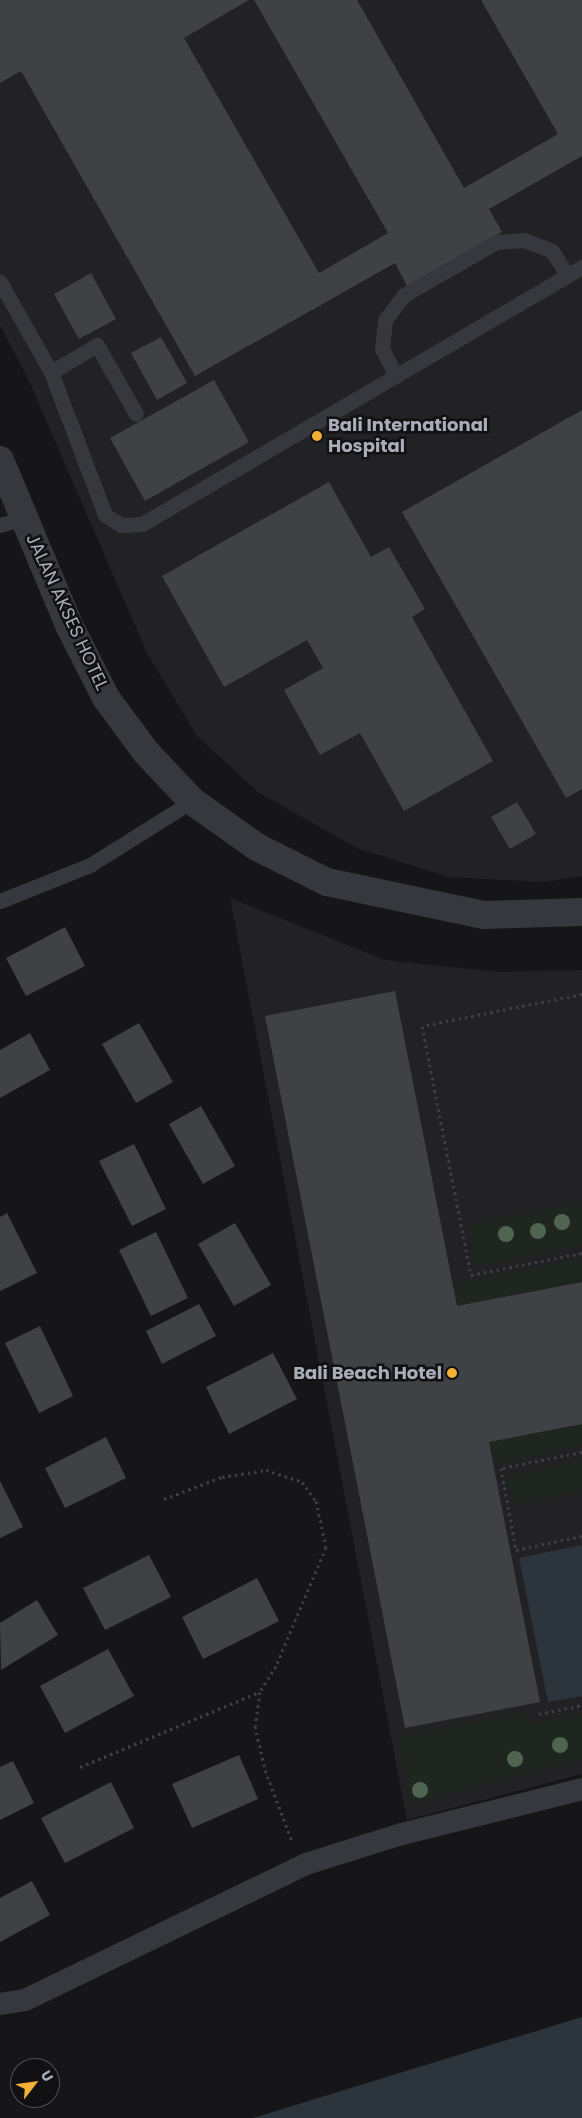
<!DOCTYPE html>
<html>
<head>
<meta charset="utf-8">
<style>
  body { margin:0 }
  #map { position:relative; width:582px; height:2118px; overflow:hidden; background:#161618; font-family:Poppins,sans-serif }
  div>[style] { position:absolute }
  .built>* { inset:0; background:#222225 }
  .green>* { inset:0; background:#1e261f }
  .water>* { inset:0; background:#2c353c }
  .building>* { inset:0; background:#404145 }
  .path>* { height:3px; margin-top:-1.5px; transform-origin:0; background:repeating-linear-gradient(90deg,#3d3f44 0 2.5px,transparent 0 6.5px) }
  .service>* { height:15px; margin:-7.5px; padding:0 7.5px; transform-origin:7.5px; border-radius:7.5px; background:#37383d }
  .pedestrian>* { height:22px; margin:-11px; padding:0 11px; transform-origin:11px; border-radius:11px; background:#37383d }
  .minor>* { height:28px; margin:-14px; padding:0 14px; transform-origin:14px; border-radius:14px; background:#37383d }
  .trees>* { width:16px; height:16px; margin:-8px; border-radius:50%; background:#506452 }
  .dots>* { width:14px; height:14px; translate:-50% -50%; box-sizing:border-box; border:2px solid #111113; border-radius:50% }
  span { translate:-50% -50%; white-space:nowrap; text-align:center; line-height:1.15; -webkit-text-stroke:5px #111113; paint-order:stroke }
  .poi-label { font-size:18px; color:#a8adb8; font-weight:700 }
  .left { translate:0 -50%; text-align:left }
  .right { translate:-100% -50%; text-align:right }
  .street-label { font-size:18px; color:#a8adb8 }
  .north { position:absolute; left:10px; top:2058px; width:50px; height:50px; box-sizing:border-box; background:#111113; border:1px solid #4d4f55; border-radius:50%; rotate:60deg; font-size:14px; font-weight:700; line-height:20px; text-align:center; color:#a8adb8 }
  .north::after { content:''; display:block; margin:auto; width:18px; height:22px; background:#f2b134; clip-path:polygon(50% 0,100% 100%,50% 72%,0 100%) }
</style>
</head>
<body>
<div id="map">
  <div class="built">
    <div style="clip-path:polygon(0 0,582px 0,582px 876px,544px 882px,449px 877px,359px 849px,259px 793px,197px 736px,147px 653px,29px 381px,0 325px)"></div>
    <div style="clip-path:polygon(230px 898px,385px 960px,500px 972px,582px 970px,582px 1774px,407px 1820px)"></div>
  </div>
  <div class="green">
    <div style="clip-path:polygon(582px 1202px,582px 1246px,477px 1267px,469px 1225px)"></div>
    <div style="clip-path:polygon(582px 1258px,582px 1282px,457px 1306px,453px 1284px)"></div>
    <div style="clip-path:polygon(582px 1424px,582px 1446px,494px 1465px,489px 1442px)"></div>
    <div style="clip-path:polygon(582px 1460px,582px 1491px,513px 1505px,507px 1476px)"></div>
    <div style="clip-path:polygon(523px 1712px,526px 1724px,582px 1713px,582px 1759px,412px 1804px,398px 1737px)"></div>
  </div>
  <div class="water">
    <div style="clip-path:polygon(582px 1545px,582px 1696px,548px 1702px,519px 1558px)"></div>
    <div style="clip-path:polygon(582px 2017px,582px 2118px,253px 2118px)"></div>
  </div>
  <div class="building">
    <div style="clip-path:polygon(0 0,249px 0,184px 38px,319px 273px,388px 233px,254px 0,357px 0,464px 188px,558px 134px,481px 0,582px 0,582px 156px,489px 209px,502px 232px,407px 286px,395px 263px,195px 376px,21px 71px,0 83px)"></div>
    <div style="clip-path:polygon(91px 273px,116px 319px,79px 339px,54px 294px)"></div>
    <div style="clip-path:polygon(161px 337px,187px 383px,157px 400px,131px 353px)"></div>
    <div style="clip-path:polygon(214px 380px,249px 442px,145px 501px,110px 438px)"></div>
    <div style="clip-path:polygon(582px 410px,582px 789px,566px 798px,402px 512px)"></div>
    <div style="clip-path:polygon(329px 482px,371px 557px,389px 547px,425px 609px,412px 617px,493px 761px,404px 811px,360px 733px,320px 755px,284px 690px,323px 668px,307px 640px,224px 687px,162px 576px)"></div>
    <div style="clip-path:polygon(517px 802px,536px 834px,510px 849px,491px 817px)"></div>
    <div style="clip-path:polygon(65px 927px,85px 966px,26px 996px,6px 958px)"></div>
    <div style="clip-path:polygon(395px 991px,457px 1306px,582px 1282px,582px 1424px,489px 1442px,540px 1702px,405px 1728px,265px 1016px)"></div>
    <div style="clip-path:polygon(139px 1023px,173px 1082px,136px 1103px,102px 1044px)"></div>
    <div style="clip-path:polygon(30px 1033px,50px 1070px,0 1098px,0 1050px)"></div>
    <div style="clip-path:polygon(201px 1106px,235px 1166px,203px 1184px,169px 1124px)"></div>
    <div style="clip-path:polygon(134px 1144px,166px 1209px,132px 1226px,99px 1161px)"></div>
    <div style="clip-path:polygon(7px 1213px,37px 1273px,0 1291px,0 1217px)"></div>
    <div style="clip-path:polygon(235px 1223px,271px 1285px,234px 1306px,198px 1244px)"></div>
    <div style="clip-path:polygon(156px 1232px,188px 1298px,151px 1316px,119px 1250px)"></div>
    <div style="clip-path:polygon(199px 1304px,216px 1336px,162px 1364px,146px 1331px)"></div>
    <div style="clip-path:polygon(40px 1326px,73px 1396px,39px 1413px,5px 1343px)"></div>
    <div style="clip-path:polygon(273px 1353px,297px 1399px,229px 1434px,206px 1387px)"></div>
    <div style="clip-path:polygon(106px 1437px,126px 1478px,65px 1508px,45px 1468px)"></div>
    <div style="clip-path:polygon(0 1481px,23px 1527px,0 1538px)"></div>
    <div style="clip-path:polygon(149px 1555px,171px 1597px,105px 1630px,83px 1588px)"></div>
    <div style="clip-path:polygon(257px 1578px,279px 1621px,203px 1659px,182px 1617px)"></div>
    <div style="clip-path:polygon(37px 1600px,58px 1635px,1px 1670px,0 1623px)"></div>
    <div style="clip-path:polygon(108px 1649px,134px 1696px,65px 1733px,40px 1686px)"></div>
    <div style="clip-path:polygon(239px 1755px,258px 1799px,192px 1828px,172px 1784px)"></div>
    <div style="clip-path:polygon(13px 1761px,34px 1803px,0 1820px,0 1767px)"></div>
    <div style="clip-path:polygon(111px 1782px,134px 1828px,65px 1863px,41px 1818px)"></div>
    <div style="clip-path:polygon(32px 1881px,50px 1915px,0 1942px,0 1898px)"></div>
  </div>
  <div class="path">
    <div style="left:582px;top:994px;width:163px;rotate:168.7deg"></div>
    <div style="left:422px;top:1026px;width:254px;rotate:78.9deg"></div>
    <div style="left:471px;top:1275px;width:113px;rotate:-11.2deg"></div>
    <div style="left:582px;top:1452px;width:83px;rotate:168.8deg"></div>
    <div style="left:501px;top:1468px;width:83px;rotate:79.6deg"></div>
    <div style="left:516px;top:1550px;width:67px;rotate:-12deg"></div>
    <div style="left:164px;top:1499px;width:62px;rotate:-20.8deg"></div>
    <div style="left:222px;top:1477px;width:45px;rotate:-9deg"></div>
    <div style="left:266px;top:1470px;width:38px;rotate:18deg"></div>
    <div style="left:302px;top:1482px;width:24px;rotate:54deg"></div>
    <div style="left:316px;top:1501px;width:47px;rotate:77.7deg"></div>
    <div style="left:326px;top:1547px;width:129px;rotate:112.8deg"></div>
    <div style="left:276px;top:1666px;width:31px;rotate:122deg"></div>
    <div style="left:260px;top:1692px;width:34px;rotate:98deg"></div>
    <div style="left:255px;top:1726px;width:45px;rotate:77.2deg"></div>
    <div style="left:265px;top:1770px;width:76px;rotate:69.2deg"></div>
    <div style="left:539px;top:1714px;width:44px;rotate:-11.8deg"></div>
    <div style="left:80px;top:1767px;width:194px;rotate:-22.7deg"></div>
  </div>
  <div class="service">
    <div style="left:0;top:282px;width:103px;rotate:60.5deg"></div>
    <div style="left:51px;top:372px;width:153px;rotate:69.3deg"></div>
    <div style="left:105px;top:515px;width:19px;rotate:32deg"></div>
    <div style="left:121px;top:525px;width:21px;rotate:-3deg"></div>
    <div style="left:142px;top:524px;width:510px;rotate:-30.29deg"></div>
    <div style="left:51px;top:372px;width:53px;rotate:-30.4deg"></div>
    <div style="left:97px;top:345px;width:79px;rotate:60.5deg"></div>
    <div style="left:396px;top:376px;width:30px;rotate:-117deg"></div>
    <div style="left:382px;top:349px;width:29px;rotate:-84deg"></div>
    <div style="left:385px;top:320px;width:31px;rotate:-53deg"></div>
    <div style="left:404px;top:295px;width:106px;rotate:-29.9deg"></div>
    <div style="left:496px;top:242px;width:28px;rotate:-4deg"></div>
    <div style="left:524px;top:240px;width:30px;rotate:21deg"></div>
    <div style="left:552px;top:251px;width:28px;rotate:58deg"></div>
    <div style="left:0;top:525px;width:25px;rotate:-16deg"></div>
    <div style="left:0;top:901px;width:97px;rotate:-21.8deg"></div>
    <div style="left:90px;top:865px;width:120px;rotate:-32.1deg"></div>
  </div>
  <div class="pedestrian">
    <div style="left:0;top:2004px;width:25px;rotate:-9deg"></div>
    <div style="left:25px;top:2000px;width:312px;rotate:-25.8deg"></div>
    <div style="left:306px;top:1864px;width:101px;rotate:-17.4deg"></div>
    <div style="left:402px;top:1834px;width:186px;rotate:-14deg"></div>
  </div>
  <div class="minor">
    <div style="left:0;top:460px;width:181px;rotate:67.3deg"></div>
    <div style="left:70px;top:627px;width:80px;rotate:63.1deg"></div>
    <div style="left:106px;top:698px;width:67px;rotate:53.5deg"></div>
    <div style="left:146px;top:752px;width:67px;rotate:46.8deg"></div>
    <div style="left:192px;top:801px;width:80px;rotate:35.3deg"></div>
    <div style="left:257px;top:847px;width:78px;rotate:26.6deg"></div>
    <div style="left:327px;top:882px;width:160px;rotate:11.9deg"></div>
    <div style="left:484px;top:915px;width:98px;rotate:-1.8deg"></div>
  </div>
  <div class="trees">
    <div style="left:562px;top:1222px"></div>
    <div style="left:538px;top:1231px"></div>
    <div style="left:506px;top:1234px"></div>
    <div style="left:560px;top:1745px"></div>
    <div style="left:515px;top:1759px"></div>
    <div style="left:420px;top:1790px"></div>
  </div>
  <div class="dots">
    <div style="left:317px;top:436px;background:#f2b134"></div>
    <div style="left:452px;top:1373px;background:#f2b134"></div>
  </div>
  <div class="poi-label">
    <span class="left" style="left:328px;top:436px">Bali International<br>Hospital</span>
    <span class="right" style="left:442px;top:1373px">Bali Beach Hotel</span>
  </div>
  <div class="street-label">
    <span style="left:67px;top:612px;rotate:65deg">JALAN AKSES HOTEL</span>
  </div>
  <div class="north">U</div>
</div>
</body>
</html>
